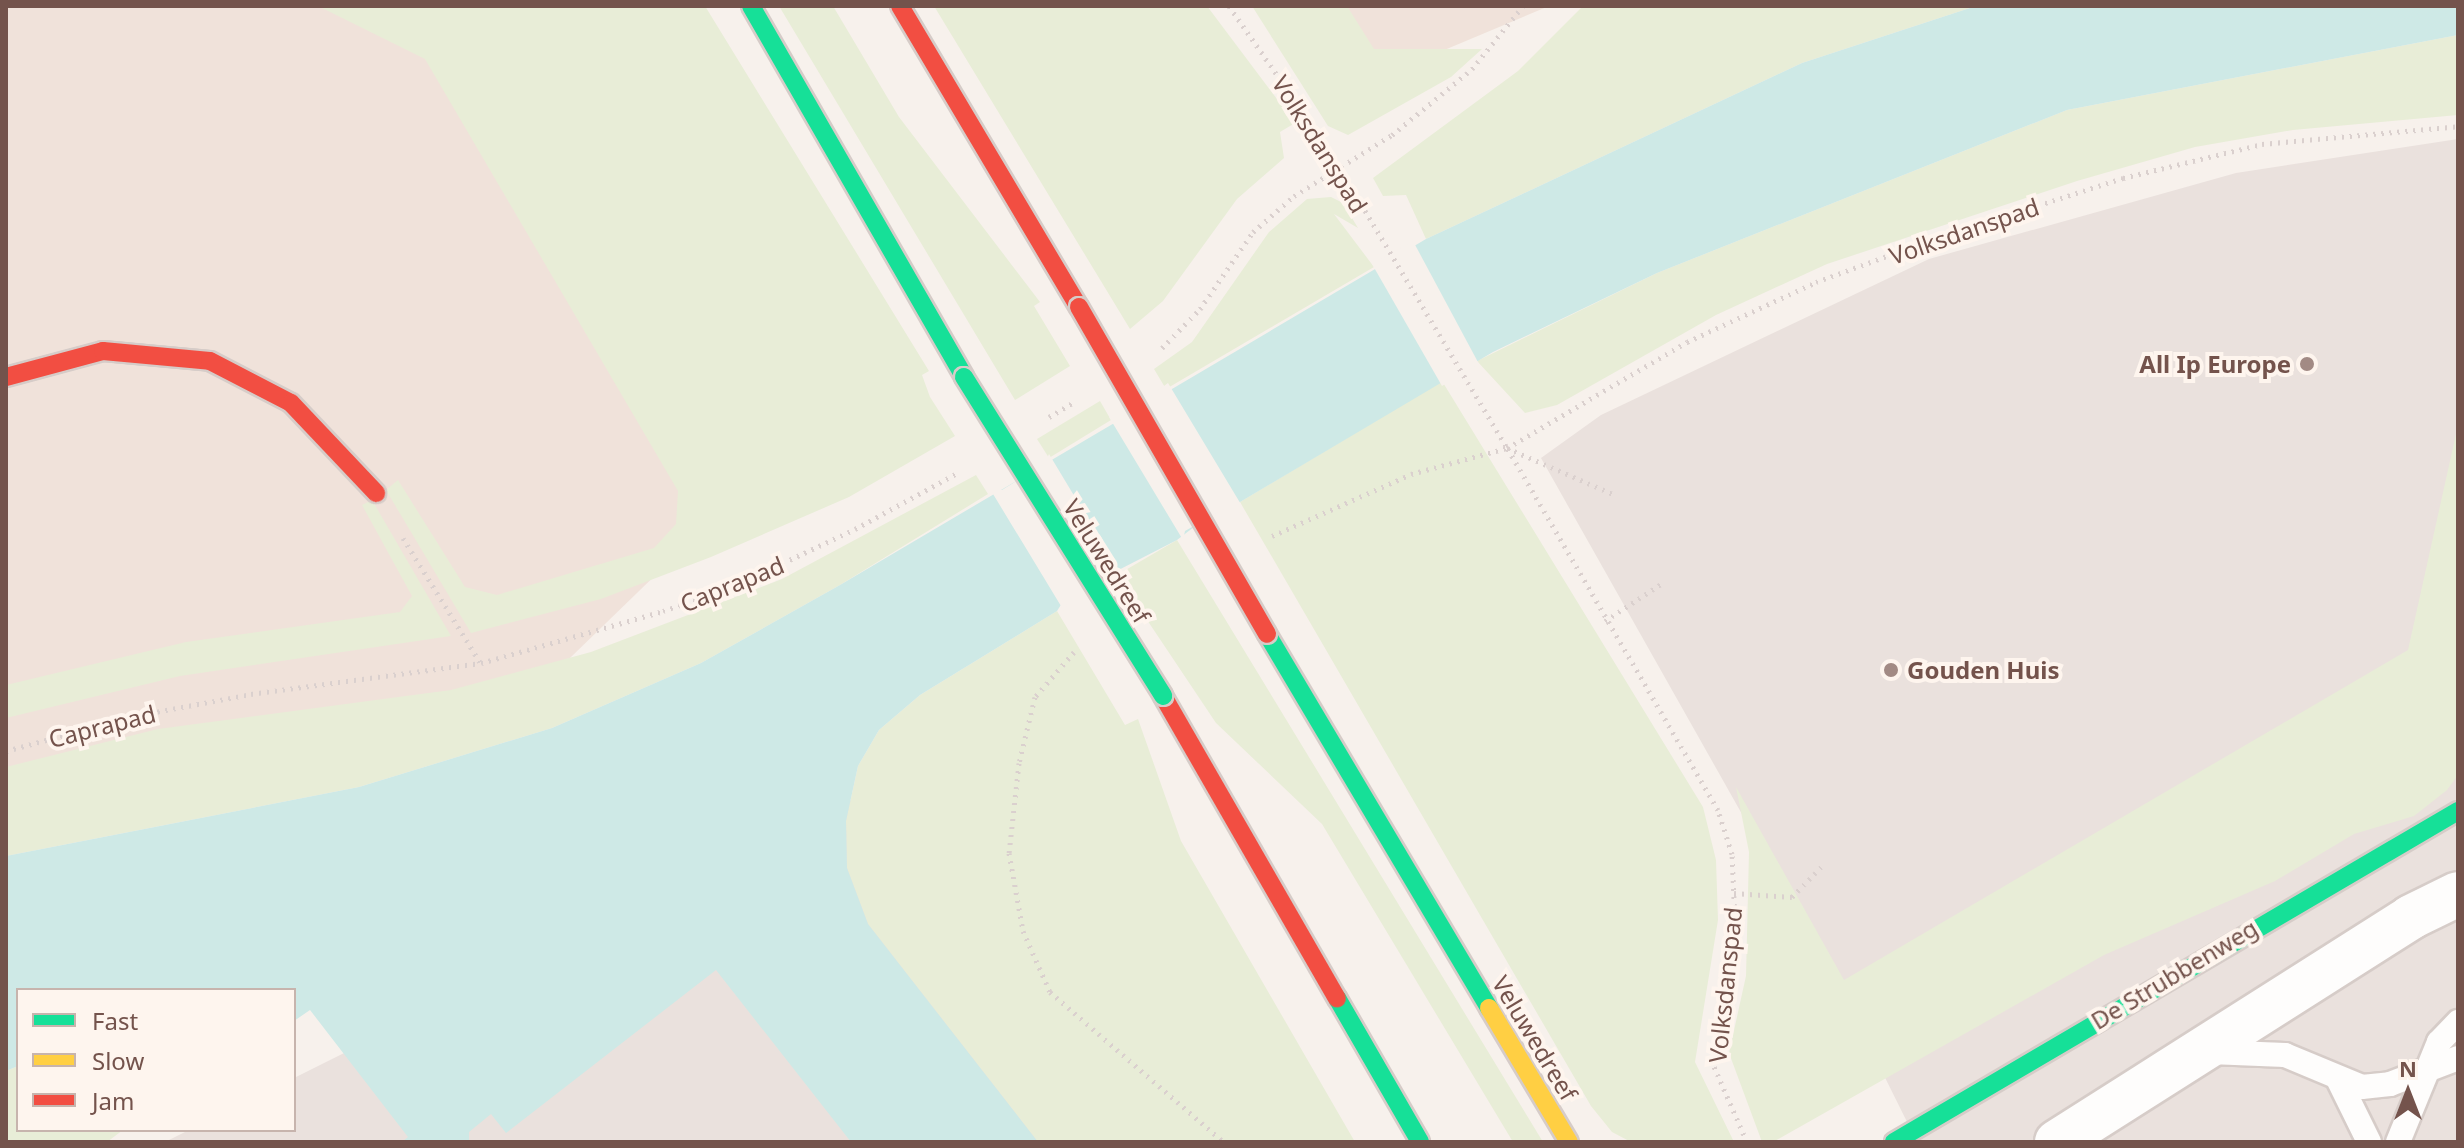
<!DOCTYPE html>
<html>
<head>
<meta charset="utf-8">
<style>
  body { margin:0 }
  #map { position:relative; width:2464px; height:1148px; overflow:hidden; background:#f7f1ec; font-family:"Noto Sans",sans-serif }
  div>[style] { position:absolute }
  .residential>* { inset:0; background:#f0e2da }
  .industrial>* { inset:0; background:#eae1dd }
  .green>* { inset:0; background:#e8edd7 }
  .water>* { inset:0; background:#cee9e6 }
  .pier>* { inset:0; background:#f7f1ec }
  .path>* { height:5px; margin-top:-2.5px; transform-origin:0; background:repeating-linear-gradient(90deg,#dad0ce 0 2px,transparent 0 8px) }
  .roads { filter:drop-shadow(2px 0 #d6ccc8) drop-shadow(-2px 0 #d6ccc8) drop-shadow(0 2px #d6ccc8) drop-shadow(0 -2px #d6ccc8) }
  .lane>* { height:24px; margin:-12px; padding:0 12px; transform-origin:12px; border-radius:12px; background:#fefdfc }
  .street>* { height:44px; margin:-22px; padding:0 22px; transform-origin:22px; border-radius:22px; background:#fefdfc }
  .fast>* { height:18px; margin:-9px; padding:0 9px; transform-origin:9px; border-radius:9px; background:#16e098 }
  .slow>* { height:18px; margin:-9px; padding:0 9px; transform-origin:9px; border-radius:9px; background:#ffcf43 }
  .jam>* { height:18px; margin:-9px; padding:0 9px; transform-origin:9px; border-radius:9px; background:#f24e42 }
  .bridges { filter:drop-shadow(2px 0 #d6ccc8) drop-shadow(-2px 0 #d6ccc8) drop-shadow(0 2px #d6ccc8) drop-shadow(0 -2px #d6ccc8) }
  .fast-bridge>* { height:18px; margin:-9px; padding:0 9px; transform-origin:9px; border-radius:9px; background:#16e098 }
  .jam-bridge>* { height:18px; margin:-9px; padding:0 9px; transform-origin:9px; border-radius:9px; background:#f24e42 }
  .dots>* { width:22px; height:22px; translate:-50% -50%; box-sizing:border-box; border:4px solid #fef5ee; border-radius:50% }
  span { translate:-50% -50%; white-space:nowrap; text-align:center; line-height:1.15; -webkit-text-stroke:8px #fef5ee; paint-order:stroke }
  .street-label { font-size:24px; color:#74534c }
  .poi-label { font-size:24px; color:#74534c; font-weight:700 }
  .right { translate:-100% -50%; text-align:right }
  .left { translate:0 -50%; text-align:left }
  .frame { position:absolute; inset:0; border:8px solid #74534c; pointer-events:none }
  .legend { position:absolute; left:16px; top:988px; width:280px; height:144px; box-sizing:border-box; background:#fef5ee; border:2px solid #c7b4ad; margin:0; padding:10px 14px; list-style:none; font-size:24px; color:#74534c }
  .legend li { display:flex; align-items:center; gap:16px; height:40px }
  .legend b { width:40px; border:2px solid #c7b4ad }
  .north { position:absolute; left:2368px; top:1052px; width:80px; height:80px; -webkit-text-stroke:6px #fef5ee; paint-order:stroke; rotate:0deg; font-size:22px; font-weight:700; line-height:32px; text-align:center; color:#74534c }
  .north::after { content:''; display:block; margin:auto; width:28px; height:36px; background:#74534c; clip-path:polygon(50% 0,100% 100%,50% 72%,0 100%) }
</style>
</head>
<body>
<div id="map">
  <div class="residential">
    <div style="clip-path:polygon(6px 6px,602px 6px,874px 363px,570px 658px,6px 856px)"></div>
    <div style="clip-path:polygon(1336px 6px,1549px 6px,1380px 77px)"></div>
  </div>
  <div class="industrial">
    <div style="clip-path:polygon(2458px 139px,2458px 1142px,1917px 1142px,1843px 993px,1541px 458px,1601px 415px,1929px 259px,2236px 173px)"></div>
    <div style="clip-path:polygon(1064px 694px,1319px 1142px,165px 1142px,189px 1130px,294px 1130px,294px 1078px)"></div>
  </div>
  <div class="green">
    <div style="clip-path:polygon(318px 6px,705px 6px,929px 371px,922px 375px,930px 397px,955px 436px,849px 497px,711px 557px,601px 599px,471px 633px,386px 490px,398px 480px,465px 587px,497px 595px,654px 548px,676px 524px,678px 491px,425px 59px)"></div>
    <div style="clip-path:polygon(779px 6px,833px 6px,899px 117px,1040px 302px,1034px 306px,1070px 366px,1015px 400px)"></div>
    <div style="clip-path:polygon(934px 6px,1207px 6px,1295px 123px,1280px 132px,1284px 158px,1237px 199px,1163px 301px,1130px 329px)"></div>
    <div style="clip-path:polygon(1252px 6px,1347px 6px,1374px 49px,1482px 49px,1451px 77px,1348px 135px,1328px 126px)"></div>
    <div style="clip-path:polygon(1583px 6px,1976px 6px,1802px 63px,1426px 239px,1406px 195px,1383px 196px,1373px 178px,1518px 71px)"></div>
    <div style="clip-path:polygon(2458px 35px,2458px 115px,2293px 130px,2195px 147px,2077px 181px,1827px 264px,1716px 315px,1557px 405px,1525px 413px,1477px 361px,1657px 273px,2067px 110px)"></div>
    <div style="clip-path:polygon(1331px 197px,1343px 203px,1358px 228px,1334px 214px,1374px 267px,1166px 389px,1154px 369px,1192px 342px,1269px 232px,1307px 199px)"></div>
    <div style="clip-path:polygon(1442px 381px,1703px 807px,1716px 860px,1718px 920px,1695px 1062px,1734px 1142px,1631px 1142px,1612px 1132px,1591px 1106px,1240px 502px)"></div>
    <div style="clip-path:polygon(1100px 401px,1111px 420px,1049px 458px,1037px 439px)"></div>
    <div style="clip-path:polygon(2458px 425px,2458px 775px,2447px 790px,2414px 816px,2354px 834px,2275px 881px,2104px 955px,1773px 1142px,1762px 1142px,1729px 1053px,1746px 976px,1749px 852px,1736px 787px,1844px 980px,2408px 650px)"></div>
    <div style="clip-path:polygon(976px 475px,988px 494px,840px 585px,701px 663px,552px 728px,359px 787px,6px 856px,6px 767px,158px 729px,451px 690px,591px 652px,782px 579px)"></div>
    <div style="clip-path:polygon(372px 500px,451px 636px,180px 676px,6px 718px,6px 685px,186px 642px,400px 612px,412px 596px,362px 505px)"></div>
    <div style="clip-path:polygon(1177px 540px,1543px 1142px,1513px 1142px,1322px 824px,1216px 723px,1117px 575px)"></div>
    <div style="clip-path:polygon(1057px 611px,1125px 725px,1138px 719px,1181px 841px,1355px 1142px,1038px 1142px,868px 924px,847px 868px,846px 821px,858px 766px,879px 730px,920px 695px)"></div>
    <div style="clip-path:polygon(18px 1066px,18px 1130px,123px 1130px,107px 1142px,6px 1142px,6px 1071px)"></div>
  </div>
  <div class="water">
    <div style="clip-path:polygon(1976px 6px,2458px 6px,2458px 35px,2067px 110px,1657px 273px,1493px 352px,1235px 505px,1228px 501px,1177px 540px,1066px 597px,1057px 611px,920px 695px,879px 730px,858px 766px,846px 821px,847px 868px,868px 924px,1038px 1142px,851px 1142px,716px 970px,506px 1133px,491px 1114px,469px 1132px,469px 1142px,402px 1142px,408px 1137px,310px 1010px,294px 1021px,294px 990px,18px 990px,18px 1066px,6px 1071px,6px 856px,359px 787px,552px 728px,701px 663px,840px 585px,1426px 239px,1802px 63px)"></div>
  </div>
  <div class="pier">
    <div style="clip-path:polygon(1413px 241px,1479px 364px,1442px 386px,1372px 264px)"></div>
    <div style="clip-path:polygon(1168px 383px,1242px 506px,1229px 506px,1185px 531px,1183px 540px,1109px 417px,1118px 420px)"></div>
    <div style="clip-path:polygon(1049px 454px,1123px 577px,1111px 575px,1069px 600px,1064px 611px,990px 489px,1002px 490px,1045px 463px)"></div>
  </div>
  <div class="path">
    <div style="left:1229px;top:6px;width:166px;rotate:55.1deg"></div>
    <div style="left:1324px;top:142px;width:357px;rotate:59.1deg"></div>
    <div style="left:1162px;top:348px;width:54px;rotate:-45.7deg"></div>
    <div style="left:1200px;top:309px;width:93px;rotate:-55.5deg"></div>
    <div style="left:1253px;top:232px;width:55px;rotate:-41.3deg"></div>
    <div style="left:1294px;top:196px;width:115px;rotate:-31.9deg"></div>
    <div style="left:1392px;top:135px;width:104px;rotate:-39.5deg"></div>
    <div style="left:1472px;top:69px;width:81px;rotate:-51deg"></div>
    <div style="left:1049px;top:417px;width:27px;rotate:-31deg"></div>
    <div style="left:1272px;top:536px;width:152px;rotate:-24deg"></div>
    <div style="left:1411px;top:474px;width:99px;rotate:-15.2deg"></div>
    <div style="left:1507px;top:448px;width:118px;rotate:23.5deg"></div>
    <div style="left:403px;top:538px;width:146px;rotate:58.2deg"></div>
    <div style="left:1605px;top:621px;width:71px;rotate:-33.5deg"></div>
    <div style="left:1074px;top:652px;width:60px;rotate:130.9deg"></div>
    <div style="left:1035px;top:697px;width:68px;rotate:103.6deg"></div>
    <div style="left:1019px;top:763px;width:91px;rotate:96.3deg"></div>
    <div style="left:1009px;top:853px;width:79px;rotate:79.8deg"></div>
    <div style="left:1023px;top:931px;width:67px;rotate:66.1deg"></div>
    <div style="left:1050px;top:992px;width:230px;rotate:40.8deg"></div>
    <div style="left:6px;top:751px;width:133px;rotate:-15.3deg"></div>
    <div style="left:134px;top:716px;width:119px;rotate:-10.6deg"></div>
    <div style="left:251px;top:694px;width:232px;rotate:-7.7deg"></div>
    <div style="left:481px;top:663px;width:189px;rotate:-15.9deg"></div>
    <div style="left:663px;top:611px;width:73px;rotate:-19.2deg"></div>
    <div style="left:732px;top:587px;width:136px;rotate:-25.2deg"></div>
    <div style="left:855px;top:529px;width:119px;rotate:-28.7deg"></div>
    <div style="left:1734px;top:893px;width:58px;rotate:3.9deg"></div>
    <div style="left:1792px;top:897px;width:43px;rotate:-45.9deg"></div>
    <div style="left:1747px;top:1142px;width:87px;rotate:-113.6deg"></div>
    <div style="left:1712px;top:1062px;width:142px;rotate:-80.7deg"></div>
    <div style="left:1735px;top:922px;width:68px;rotate:-92.5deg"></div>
    <div style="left:1732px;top:854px;width:46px;rotate:-107.7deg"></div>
    <div style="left:1718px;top:810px;width:419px;rotate:-120.2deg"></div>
    <div style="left:1507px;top:448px;width:209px;rotate:-30.5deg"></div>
    <div style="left:1687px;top:342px;width:142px;rotate:-24.9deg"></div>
    <div style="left:1816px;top:282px;width:122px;rotate:-20.1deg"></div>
    <div style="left:1931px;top:240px;width:202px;rotate:-17.9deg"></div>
    <div style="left:2123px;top:178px;width:143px;rotate:-13.7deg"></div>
    <div style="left:2262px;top:144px;width:197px;rotate:-5.2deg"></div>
  </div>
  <div class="roads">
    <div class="lane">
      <div style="left:2210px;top:1052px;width:75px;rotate:2.3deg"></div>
      <div style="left:2285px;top:1055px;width:83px;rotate:22.6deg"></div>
      <div style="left:2362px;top:1087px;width:28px;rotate:-6deg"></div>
      <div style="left:2390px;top:1084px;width:73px;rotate:-20.9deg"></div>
      <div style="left:2338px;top:1079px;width:70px;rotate:63.8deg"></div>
      <div style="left:2398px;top:1142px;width:108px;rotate:-67.7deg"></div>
      <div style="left:2439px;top:1042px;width:28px;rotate:-46deg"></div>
    </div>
    <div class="street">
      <div style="left:2057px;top:1142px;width:419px;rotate:-32.4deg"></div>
      <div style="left:2411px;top:917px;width:52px;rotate:-26.1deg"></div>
    </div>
    <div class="fast">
      <div style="left:751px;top:6px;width:428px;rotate:60.1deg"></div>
      <div style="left:1267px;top:634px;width:435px;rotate:59.3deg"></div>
      <div style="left:1337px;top:998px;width:166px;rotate:60deg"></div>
      <div style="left:1894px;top:1142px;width:654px;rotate:-30.41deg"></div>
    </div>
    <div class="slow">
      <div style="left:1489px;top:1008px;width:156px;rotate:59.2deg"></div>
    </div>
    <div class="jam">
      <div style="left:900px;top:6px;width:350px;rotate:59.3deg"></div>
      <div style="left:6px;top:377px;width:100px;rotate:-15deg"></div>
      <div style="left:103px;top:351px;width:107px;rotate:5.3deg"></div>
      <div style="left:210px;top:361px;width:91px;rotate:27.4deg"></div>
      <div style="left:291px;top:403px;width:124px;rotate:46.6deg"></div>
      <div style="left:1163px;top:696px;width:349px;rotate:60.1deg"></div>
    </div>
  </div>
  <div class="bridges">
    <div class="fast-bridge">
      <div style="left:964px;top:377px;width:376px;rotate:58deg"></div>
    </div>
    <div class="jam-bridge">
      <div style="left:1079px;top:307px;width:377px;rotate:60.1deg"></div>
    </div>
  </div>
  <div class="dots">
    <div style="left:2307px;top:364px;background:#a28a84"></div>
    <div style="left:1891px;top:670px;background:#a28a84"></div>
  </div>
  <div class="street-label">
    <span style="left:1320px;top:144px;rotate:58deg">Volksdanspad</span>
    <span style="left:1964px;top:231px;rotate:-19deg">Volksdanspad</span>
    <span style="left:1107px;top:561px;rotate:58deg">Veluwedreef</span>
    <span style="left:732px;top:584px;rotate:-22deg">Caprapad</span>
    <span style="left:102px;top:726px;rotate:-14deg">Caprapad</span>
    <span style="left:2174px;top:974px;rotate:-31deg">De Strubbenweg</span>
    <span style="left:1725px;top:985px;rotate:-84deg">Volksdanspad</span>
    <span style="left:1535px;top:1038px;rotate:59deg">Veluwedreef</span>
  </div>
  <div class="poi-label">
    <span class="right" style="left:2291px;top:364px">All Ip Europe</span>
    <span class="left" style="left:1907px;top:670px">Gouden Huis</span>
  </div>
  <div class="frame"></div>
  <ul class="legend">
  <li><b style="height:10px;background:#16e098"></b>Fast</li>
  <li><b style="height:10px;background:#ffcf43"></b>Slow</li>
  <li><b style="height:10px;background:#f24e42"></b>Jam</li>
  </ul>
  <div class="north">N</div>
</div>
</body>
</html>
